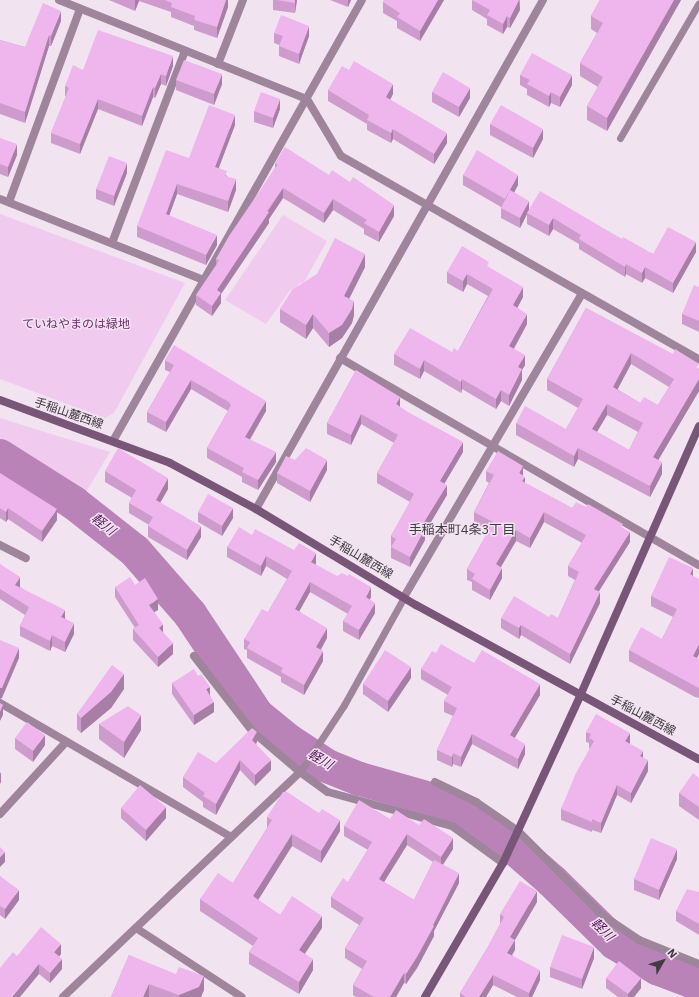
<!DOCTYPE html>
<html>
<head>
<meta charset="utf-8">
<style>
  body { margin:0 }
  #map { position:relative; width:699px; height:997px; overflow:hidden; background:#f2e3f1; font-family:"IBM Plex Sans","Noto Sans JP",sans-serif }
  div>[style] { position:absolute }
  .green>* { inset:0; background:#f0caef }
  .river>* { height:34px; margin:-17px; padding:0 17px; transform-origin:17px; border-radius:17px; background:#b983b8 }
  .lane>* { height:7px; margin:-3.5px; padding:0 3.5px; transform-origin:3.5px; border-radius:3.5px; background:#9e859c }
  .street>* { height:8px; margin:-4px; padding:0 4px; transform-origin:4px; border-radius:4px; background:#9e859c }
  .secondary>* { height:8px; margin:-4px; padding:0 4px; transform-origin:4px; border-radius:4px; background:#785677 }
  .wall>* { inset:0; background:#ce9ccc }
  .shaded-wall>* { inset:0; background:#a77fa6 }
  .building>* { inset:0; background:#efb5ed }
  span { translate:-50% -50%; white-space:nowrap; text-align:center; line-height:1.15; -webkit-text-stroke:3px #f2e3f1; paint-order:stroke }
  .park-label { font-size:12px; color:#6e2c6e }
  .street-label { font-size:12px; color:#403b40 }
  .water-label { font-size:13px; color:#571458; font-style:italic }
  .neighbourhood-label { font-size:13px; color:#403b40 }
  .north { position:absolute; left:643px; top:941px; width:40px; height:40px; -webkit-text-stroke:3px #f2e3f1; paint-order:stroke; rotate:51deg; font-size:11px; font-weight:700; line-height:16px; text-align:center; color:#403b40 }
  .north::after { content:''; display:block; margin:auto; width:14px; height:18px; background:#403b40; clip-path:polygon(50% 0,100% 100%,50% 72%,0 100%) }
</style>
</head>
<body>
<div id="map">
  <div class="green">
    <div style="clip-path:polygon(0 214px,185px 283px,114px 413px,105px 418px,0 379px)"></div>
    <div style="clip-path:polygon(283px 215px,327px 241px,303px 284px,300px 283px,294px 290px,291px 289px,266px 324px,225px 300px)"></div>
    <div style="clip-path:polygon(0 418px,6px 420px,110px 452px,84px 495px,0 444px)"></div>
  </div>
  <div class="river">
    <div style="left:0;top:456px;width:88px;rotate:32.4deg"></div>
    <div style="left:74px;top:503px;width:78px;rotate:38.2deg"></div>
    <div style="left:135px;top:551px;width:84px;rotate:48.9deg"></div>
    <div style="left:190px;top:614px;width:121px;rotate:56.4deg"></div>
    <div style="left:257px;top:715px;width:41px;rotate:39.1deg"></div>
    <div style="left:289px;top:741px;width:45px;rotate:33.3deg"></div>
    <div style="left:327px;top:766px;width:35px;rotate:22deg"></div>
    <div style="left:360px;top:779px;width:84px;rotate:15.9deg"></div>
    <div style="left:441px;top:802px;width:34px;rotate:28deg"></div>
    <div style="left:471px;top:818px;width:42px;rotate:33.3deg"></div>
    <div style="left:506px;top:841px;width:61px;rotate:41deg"></div>
    <div style="left:552px;top:881px;width:88px;rotate:44.5deg"></div>
    <div style="left:615px;top:943px;width:49px;rotate:30.8deg"></div>
    <div style="left:657px;top:968px;width:45px;rotate:20.9deg"></div>
  </div>
  <div class="lane">
    <div style="left:620px;top:138px;width:156px;rotate:-59.7deg"></div>
    <div style="left:300px;top:772px;width:80px;rotate:-56.7deg"></div>
    <div style="left:344px;top:705px;width:124px;rotate:-60.9deg"></div>
  </div>
  <div class="street">
    <div style="left:59px;top:0;width:267px;rotate:21.8deg"></div>
    <div style="left:307px;top:99px;width:66px;rotate:59.2deg"></div>
    <div style="left:341px;top:156px;width:412px;rotate:29.6deg"></div>
    <div style="left:218px;top:64px;width:69px;rotate:-68.7deg"></div>
    <div style="left:0;top:199px;width:219px;rotate:21.7deg"></div>
    <div style="left:9px;top:202px;width:206px;rotate:-69.8deg"></div>
    <div style="left:112px;top:243px;width:205px;rotate:-69.2deg"></div>
    <div style="left:340px;top:358px;width:414px;rotate:30deg"></div>
    <div style="left:113px;top:441px;width:506px;rotate:-60.55deg"></div>
    <div style="left:256px;top:509px;width:584px;rotate:-60.58deg"></div>
    <div style="left:0;top:545px;width:29px;rotate:27deg"></div>
    <div style="left:404px;top:597px;width:352px;rotate:-59.6deg"></div>
    <div style="left:194px;top:656px;width:96px;rotate:52.2deg"></div>
    <div style="left:253px;top:732px;width:62px;rotate:40.4deg"></div>
    <div style="left:300px;top:772px;width:34px;rotate:36deg"></div>
    <div style="left:328px;top:792px;width:129px;rotate:15.3deg"></div>
    <div style="left:452px;top:826px;width:63px;rotate:36deg"></div>
    <div style="left:0;top:703px;width:267px;rotate:30.1deg"></div>
    <div style="left:435px;top:782px;width:46px;rotate:26deg"></div>
    <div style="left:476px;top:802px;width:51px;rotate:34.6deg"></div>
    <div style="left:518px;top:831px;width:119px;rotate:45deg"></div>
    <div style="left:602px;top:915px;width:45px;rotate:34deg"></div>
    <div style="left:639px;top:940px;width:65px;rotate:21.8deg"></div>
    <div style="left:0;top:814px;width:98px;rotate:-47.5deg"></div>
    <div style="left:136px;top:928px;width:126px;rotate:33.1deg"></div>
    <div style="left:63px;top:997px;width:327px;rotate:-43.5deg"></div>
  </div>
  <div class="secondary">
    <div style="left:0;top:400px;width:181px;rotate:20.3deg"></div>
    <div style="left:170px;top:463px;width:98px;rotate:28.1deg"></div>
    <div style="left:256px;top:509px;width:187px;rotate:31deg"></div>
    <div style="left:416px;top:605px;width:322px;rotate:28.6deg"></div>
    <div style="left:425px;top:997px;width:155px;rotate:-59.8deg"></div>
    <div style="left:503px;top:863px;width:184px;rotate:-65.2deg"></div>
    <div style="left:580px;top:696px;width:295px;rotate:-66.2deg"></div>
  </div>
  <div class="wall">
    <div style="clip-path:polygon(109px 0,228px 0,228px 7px,217px 38px,194px 30px,194px 26px,171px 17px,171px 12px,139px 1px,135px 11px)"></div>
    <div style="clip-path:polygon(273px 0,297px 0,295px 13px,273px 10px)"></div>
    <div style="clip-path:polygon(330px 0,351px 0,348px 7px)"></div>
    <div style="clip-path:polygon(384px 0,444px 0,420px 41px,397px 28px,397px 21px,383px 13px,383px 2px)"></div>
    <div style="clip-path:polygon(472px 0,520px 0,520px 10px,510px 28px,507px 27px,503px 34px,487px 25px,487px 19px,472px 10px)"></div>
    <div style="clip-path:polygon(600px 0,681px 0,607px 131px,587px 120px,587px 106px,598px 87px,580px 76px,580px 63px,597px 33px,591px 29px,591px 16px)"></div>
    <div style="clip-path:polygon(61px 21px,51px 46px,49px 46px,25px 123px,0 114px,0 40px,25px 47px)"></div>
    <div style="clip-path:polygon(274px 33px,309px 36px,299px 64px,279px 56px,279px 45px,274px 43px)"></div>
    <div style="clip-path:polygon(173px 66px,166px 86px,161px 84px,155px 98px,153px 97px,142px 126px,98px 109px,80px 154px,51px 143px,51px 133px,66px 96px,65px 96px,65px 86px,83px 70px)"></div>
    <div style="clip-path:polygon(349px 70px,393px 94px,390px 100px,447px 143px,434px 164px,393px 139px,391px 143px,367px 130px,367px 124px,328px 101px,328px 90px)"></div>
    <div style="clip-path:polygon(520px 75px,572px 85px,560px 107px,551px 103px,549px 107px,527px 95px,527px 89px,520px 85px)"></div>
    <div style="clip-path:polygon(176px 80px,222px 84px,214px 105px,176px 90px)"></div>
    <div style="clip-path:polygon(432px 92px,470px 98px,459px 117px,432px 102px)"></div>
    <div style="clip-path:polygon(280px 109px,273px 128px,254px 122px,254px 111px)"></div>
    <div style="clip-path:polygon(490px 124px,543px 139px,533px 158px,490px 135px)"></div>
    <div style="clip-path:polygon(235px 125px,219px 168px,227px 176px,236px 190px,228px 212px,177px 194px,169px 216px,217px 245px,206px 265px,137px 237px,137px 226px,189px 158px)"></div>
    <div style="clip-path:polygon(0 138px,17px 155px,8px 177px,0 174px)"></div>
    <div style="clip-path:polygon(275px 163px,394px 216px,379px 242px,364px 234px,364px 229px,333px 210px,324px 223px,283px 198px,269px 219px,269px 223px,221px 294px,221px 303px,212px 316px,196px 305px,196px 295px,216px 265px,216px 259px,275px 168px)"></div>
    <div style="clip-path:polygon(127px 173px,114px 206px,96px 199px,96px 189px)"></div>
    <div style="clip-path:polygon(463px 175px,518px 185px,514px 192px,529px 210px,622px 239px,653px 254px,696px 252px,673px 293px,645px 278px,642px 283px,626px 274px,625px 277px,579px 249px,579px 244px,553px 229px,549px 236px,527px 224px,527px 214px,520px 228px,501px 218px,501px 207px,463px 185px)"></div>
    <div style="clip-path:polygon(365px 267px,349px 299px,354px 315px,352px 323px,342px 338px,329px 347px,313px 328px,306px 339px,280px 322px,280px 309px)"></div>
    <div style="clip-path:polygon(489px 268px,523px 297px,517px 308px,527px 324px,514px 349px,525px 365px,522px 370px,522px 380px,509px 406px,501px 401px,496px 409px,462px 389px,461px 393px,424px 371px,420px 379px,394px 365px,394px 354px,452px 352px,458px 351px,488px 296px,467px 284px,463px 292px,447px 283px,447px 272px)"></div>
    <div style="clip-path:polygon(699px 287px,699px 332px,682px 324px,682px 314px)"></div>
    <div style="clip-path:polygon(evenodd,586px 308px,699px 369px,699px 391px,658px 460px,662px 474px,650px 497px,578px 459px,574px 467px,516px 435px,516px 423px,566px 429px,578px 408px,547px 390px,547px 379px,586px 308px,631px 364px,669px 387px,658px 405px,640px 403px,617px 389px,631px 364px,586px 308px,607px 415px,638px 432px,629px 450px,597px 432px,607px 415px)"></div>
    <div style="clip-path:polygon(165px 360px,266px 411px,250px 440px,276px 462px,258px 490px,242px 482px,242px 477px,207px 458px,207px 448px,228px 411px,191px 389px,166px 432px,147px 422px,147px 412px,170px 372px,165px 370px)"></div>
    <div style="clip-path:polygon(356px 370px,400px 407px,463px 452px,444px 484px,447px 495px,425px 532px,425px 540px,410px 567px,391px 558px,391px 536px,410px 502px,377px 483px,377px 473px,394px 443px,361px 424px,351px 445px,327px 434px,327px 423px)"></div>
    <div style="clip-path:polygon(295px 460px,327px 470px,310px 502px,277px 483px,277px 473px)"></div>
    <div style="clip-path:polygon(105px 471px,168px 489px,160px 503px,201px 537px,187px 560px,148px 537px,148px 526px,149px 525px,129px 513px,129px 503px,132px 498px,105px 482px)"></div>
    <div style="clip-path:polygon(486px 471px,523px 476px,525px 483px,572px 508px,623px 528px,630px 542px,599px 591px,600px 603px,570px 664px,521px 635px,519px 639px,501px 628px,501px 618px,549px 617px,558px 618px,575px 580px,568px 576px,568px 566px,582px 543px,544px 522px,530px 548px,516px 541px,501px 567px,502px 578px,490px 600px,472px 590px,472px 582px,467px 580px,467px 569px,489px 530px,474px 523px,474px 512px,489px 483px,486px 481px)"></div>
    <div style="clip-path:polygon(0 473px,57px 520px,42px 542px,8px 519px,6px 522px,0 518px)"></div>
    <div style="clip-path:polygon(198px 512px,233px 518px,222px 536px,198px 522px)"></div>
    <div style="clip-path:polygon(252px 535px,316px 563px,316px 565px,371px 597px,370px 600px,375px 613px,359px 640px,343px 631px,343px 621px,348px 614px,310px 592px,299px 611px,327px 638px,321px 650px,323px 661px,304px 695px,281px 682px,281px 677px,247px 658px,247px 650px,244px 649px,244px 639px,268px 612px,287px 579px,266px 566px,261px 576px,227px 557px,227px 547px)"></div>
    <div style="clip-path:polygon(0 564px,20px 587px,65px 618px,74px 634px,65px 652px,52px 646px,50px 651px,20px 636px,20px 626px,25px 615px,0 599px)"></div>
    <div style="clip-path:polygon(693px 576px,697px 658px,699px 659px,699px 698px,695px 697px,629px 661px,629px 650px,662px 639px,673px 617px,651px 606px,651px 596px)"></div>
    <div style="clip-path:polygon(135px 585px,158px 610px,154px 612px,173px 654px,158px 667px,133px 640px,133px 629px,135px 628px,115px 597px,115px 587px)"></div>
    <div style="clip-path:polygon(436px 653px,474px 663px,540px 695px,514px 738px,525px 754px,518px 769px,472px 744px,461px 767px,453px 764px,452px 767px,437px 760px,437px 750px,453px 716px,444px 712px,444px 701px,448px 695px,421px 679px,421px 669px)"></div>
    <div style="clip-path:polygon(411px 678px,388px 712px,363px 694px,363px 684px)"></div>
    <div style="clip-path:polygon(172px 683px,210px 695px,214px 712px,194px 725px,172px 694px)"></div>
    <div style="clip-path:polygon(124px 689px,111px 708px,81px 733px,77px 729px,77px 714px)"></div>
    <div style="clip-path:polygon(99px 724px,141px 730px,124px 758px,99px 739px)"></div>
    <div style="clip-path:polygon(586px 732px,630px 743px,629px 744px,643px 758px,648px 771px,631px 803px,617px 795px,601px 833px,592px 830px,592px 832px,561px 820px,561px 809px,590px 749px,589px 748px,589px 743px,586px 742px)"></div>
    <div style="clip-path:polygon(15px 738px,45px 745px,33px 762px,15px 749px)"></div>
    <div style="clip-path:polygon(257px 742px,256px 744px,271px 770px,255px 786px,240px 770px,216px 815px,203px 807px,203px 802px,183px 787px,183px 777px,216px 763px)"></div>
    <div style="clip-path:polygon(699px 778px,699px 820px,679px 806px,679px 793px)"></div>
    <div style="clip-path:polygon(121px 808px,166px 818px,146px 841px,121px 818px)"></div>
    <div style="clip-path:polygon(267px 817px,340px 831px,321px 863px,292px 846px,258px 900px,280px 915px,322px 928px,305px 954px,313px 970px,299px 994px,249px 964px,249px 952px,253px 946px,200px 911px,200px 899px,233px 883px,267px 828px)"></div>
    <div style="clip-path:polygon(evenodd,390px 819px,453px 849px,443px 865px,459px 883px,434px 931px,434px 936px,417px 968px,406px 984px,404px 983px,396px 997px,356px 997px,353px 995px,353px 985px,362px 969px,345px 958px,345px 948px,359px 925px,331px 907px,331px 897px,348px 882px,368px 850px,344px 836px,344px 826px,390px 819px,407px 845px,433px 862px,414px 900px,384px 882px,407px 845px)"></div>
    <div style="clip-path:polygon(677px 859px,659px 900px,634px 890px,634px 879px)"></div>
    <div style="clip-path:polygon(0 876px,19px 900px,5px 919px,0 915px)"></div>
    <div style="clip-path:polygon(699px 892px,699px 935px,676px 921px,676px 911px)"></div>
    <div style="clip-path:polygon(537px 902px,515px 940px,515px 950px,512px 955px,540px 980px,532px 997px,517px 997px,493px 985px,486px 997px,460px 997px,460px 993px,489px 945px,500px 924px,500px 914px)"></div>
    <div style="clip-path:polygon(61px 954px,59px 956px,62px 969px,50px 983px,17px 956px)"></div>
    <div style="clip-path:polygon(129px 955px,204px 990px,201px 997px,111px 997px)"></div>
    <div style="clip-path:polygon(594px 958px,582px 989px,550px 977px,550px 967px)"></div>
    <div style="clip-path:polygon(606px 978px,641px 988px,634px 997px,618px 997px,606px 988px)"></div>
  </div>
  <div class="shaded-wall">
    <div style="clip-path:polygon(135px 0,139px 0,139px 1px,135px 11px)"></div>
    <div style="clip-path:polygon(226px 0,228px 0,228px 7px,217px 38px,217px 27px)"></div>
    <div style="clip-path:polygon(295px 0,297px 0,295px 13px)"></div>
    <div style="clip-path:polygon(348px 0,351px 0,348px 7px)"></div>
    <div style="clip-path:polygon(438px 0,444px 0,420px 41px,420px 31px)"></div>
    <div style="clip-path:polygon(519px 0,520px 10px,510px 28px,510px 18px)"></div>
    <div style="clip-path:polygon(674px 0,681px 0,607px 131px,607px 118px)"></div>
    <div style="clip-path:polygon(61px 11px,61px 21px,51px 46px,51px 36px)"></div>
    <div style="clip-path:polygon(507px 16px,507px 27px,503px 34px,503px 24px)"></div>
    <div style="clip-path:polygon(309px 26px,309px 36px,299px 64px,299px 54px)"></div>
    <div style="clip-path:polygon(49px 35px,49px 46px,25px 123px,25px 112px)"></div>
    <div style="clip-path:polygon(173px 56px,173px 66px,166px 86px,166px 76px)"></div>
    <div style="clip-path:polygon(161px 74px,161px 84px,155px 98px,155px 88px)"></div>
    <div style="clip-path:polygon(222px 74px,222px 84px,214px 105px,214px 94px)"></div>
    <div style="clip-path:polygon(572px 75px,572px 85px,560px 107px,560px 97px)"></div>
    <div style="clip-path:polygon(393px 84px,393px 94px,386px 107px,386px 97px)"></div>
    <div style="clip-path:polygon(153px 87px,153px 97px,142px 126px,142px 116px)"></div>
    <div style="clip-path:polygon(470px 88px,470px 98px,459px 117px,459px 107px)"></div>
    <div style="clip-path:polygon(551px 92px,551px 103px,549px 107px,549px 96px)"></div>
    <div style="clip-path:polygon(98px 99px,98px 109px,80px 154px,80px 144px)"></div>
    <div style="clip-path:polygon(280px 99px,280px 109px,273px 128px,273px 118px)"></div>
    <div style="clip-path:polygon(235px 115px,235px 125px,215px 177px,215px 167px)"></div>
    <div style="clip-path:polygon(393px 129px,393px 139px,391px 143px,391px 133px)"></div>
    <div style="clip-path:polygon(543px 129px,543px 139px,533px 158px,533px 148px)"></div>
    <div style="clip-path:polygon(447px 133px,447px 143px,434px 164px,434px 154px)"></div>
    <div style="clip-path:polygon(17px 144px,17px 155px,8px 177px,8px 167px)"></div>
    <div style="clip-path:polygon(127px 163px,127px 173px,114px 206px,114px 196px)"></div>
    <div style="clip-path:polygon(518px 175px,518px 185px,505px 210px,505px 199px)"></div>
    <div style="clip-path:polygon(236px 179px,236px 190px,228px 212px,228px 201px)"></div>
    <div style="clip-path:polygon(177px 184px,177px 194px,166px 224px,166px 214px)"></div>
    <div style="clip-path:polygon(283px 188px,283px 198px,269px 219px,269px 223px,221px 294px,221px 303px,212px 316px,212px 306px,217px 290px)"></div>
    <div style="clip-path:polygon(333px 199px,333px 210px,324px 223px,324px 213px)"></div>
    <div style="clip-path:polygon(529px 201px,529px 211px,527px 213px,527px 214px,520px 228px,520px 218px)"></div>
    <div style="clip-path:polygon(394px 205px,394px 216px,379px 242px,379px 232px)"></div>
    <div style="clip-path:polygon(553px 218px,553px 229px,549px 236px,549px 225px)"></div>
    <div style="clip-path:polygon(217px 235px,217px 245px,206px 265px,206px 255px)"></div>
    <div style="clip-path:polygon(696px 242px,696px 252px,673px 293px,673px 283px)"></div>
    <div style="clip-path:polygon(365px 254px,365px 267px,344px 309px,344px 296px)"></div>
    <div style="clip-path:polygon(626px 264px,626px 274px,625px 277px,625px 267px)"></div>
    <div style="clip-path:polygon(645px 267px,645px 278px,642px 283px,642px 273px)"></div>
    <div style="clip-path:polygon(467px 274px,467px 284px,463px 292px,463px 281px)"></div>
    <div style="clip-path:polygon(523px 287px,523px 297px,513px 316px,513px 305px)"></div>
    <div style="clip-path:polygon(354px 301px,354px 315px,352px 323px,342px 338px,329px 347px,329px 333px)"></div>
    <div style="clip-path:polygon(313px 314px,313px 328px,306px 339px,306px 325px)"></div>
    <div style="clip-path:polygon(527px 314px,527px 324px,509px 357px,509px 346px)"></div>
    <div style="clip-path:polygon(631px 353px,631px 364px,613px 398px,613px 387px)"></div>
    <div style="clip-path:polygon(525px 355px,525px 365px,522px 370px,522px 380px,509px 406px,509px 395px,518px 367px)"></div>
    <div style="clip-path:polygon(424px 360px,424px 371px,420px 379px,420px 369px)"></div>
    <div style="clip-path:polygon(462px 379px,462px 389px,461px 393px,461px 382px)"></div>
    <div style="clip-path:polygon(699px 379px,699px 391px,653px 469px,653px 457px)"></div>
    <div style="clip-path:polygon(191px 380px,191px 389px,166px 432px,166px 422px)"></div>
    <div style="clip-path:polygon(501px 390px,501px 401px,496px 409px,496px 399px)"></div>
    <div style="clip-path:polygon(400px 397px,400px 407px,396px 404px)"></div>
    <div style="clip-path:polygon(266px 401px,266px 411px,245px 447px,245px 437px)"></div>
    <div style="clip-path:polygon(607px 404px,607px 415px,592px 440px,592px 429px)"></div>
    <div style="clip-path:polygon(361px 414px,361px 424px,351px 445px,351px 435px)"></div>
    <div style="clip-path:polygon(463px 442px,463px 452px,440px 491px,440px 481px)"></div>
    <div style="clip-path:polygon(578px 448px,578px 459px,574px 467px,574px 456px)"></div>
    <div style="clip-path:polygon(276px 452px,276px 462px,258px 490px,258px 480px)"></div>
    <div style="clip-path:polygon(327px 460px,327px 470px,310px 502px,310px 491px)"></div>
    <div style="clip-path:polygon(662px 462px,662px 474px,650px 497px,650px 486px)"></div>
    <div style="clip-path:polygon(523px 466px,523px 476px,519px 473px)"></div>
    <div style="clip-path:polygon(525px 477px,525px 487px,522px 481px)"></div>
    <div style="clip-path:polygon(168px 478px,168px 489px,156px 510px,156px 500px)"></div>
    <div style="clip-path:polygon(447px 485px,447px 495px,425px 532px,425px 540px,410px 567px,410px 557px,421px 527px)"></div>
    <div style="clip-path:polygon(8px 508px,8px 519px,6px 522px,6px 512px)"></div>
    <div style="clip-path:polygon(233px 508px,233px 518px,222px 536px,222px 526px)"></div>
    <div style="clip-path:polygon(57px 509px,57px 520px,42px 542px,42px 531px)"></div>
    <div style="clip-path:polygon(544px 512px,544px 522px,530px 548px,530px 538px)"></div>
    <div style="clip-path:polygon(201px 526px,201px 537px,187px 560px,187px 550px)"></div>
    <div style="clip-path:polygon(516px 530px,516px 541px,496px 575px,496px 564px)"></div>
    <div style="clip-path:polygon(630px 532px,630px 542px,594px 599px,594px 589px)"></div>
    <div style="clip-path:polygon(316px 553px,316px 563px,311px 572px,311px 562px)"></div>
    <div style="clip-path:polygon(266px 556px,266px 566px,261px 576px,261px 566px)"></div>
    <div style="clip-path:polygon(502px 568px,502px 578px,490px 600px,490px 590px)"></div>
    <div style="clip-path:polygon(693px 568px,693px 579px,690px 574px)"></div>
    <div style="clip-path:polygon(20px 577px,20px 587px,15px 595px,15px 585px)"></div>
    <div style="clip-path:polygon(310px 582px,310px 592px,295px 619px,295px 609px)"></div>
    <div style="clip-path:polygon(371px 587px,371px 597px,366px 607px,366px 597px)"></div>
    <div style="clip-path:polygon(600px 592px,600px 603px,570px 664px,570px 654px)"></div>
    <div style="clip-path:polygon(158px 599px,158px 610px,149px 615px,149px 605px)"></div>
    <div style="clip-path:polygon(375px 603px,375px 613px,359px 640px,359px 630px)"></div>
    <div style="clip-path:polygon(65px 610px,65px 620px,61px 617px)"></div>
    <div style="clip-path:polygon(74px 623px,74px 634px,65px 652px,65px 642px)"></div>
    <div style="clip-path:polygon(163px 624px,163px 634px,159px 628px)"></div>
    <div style="clip-path:polygon(521px 625px,521px 635px,519px 639px,519px 628px)"></div>
    <div style="clip-path:polygon(327px 628px,327px 638px,316px 657px,316px 647px)"></div>
    <div style="clip-path:polygon(52px 635px,52px 646px,50px 651px,50px 641px)"></div>
    <div style="clip-path:polygon(173px 643px,173px 654px,158px 667px,158px 657px)"></div>
    <div style="clip-path:polygon(699px 644px,699px 654px,693px 666px,693px 656px)"></div>
    <div style="clip-path:polygon(19px 648px,19px 658px,2px 698px,0 699px,0 688px)"></div>
    <div style="clip-path:polygon(323px 651px,323px 661px,304px 695px,304px 685px)"></div>
    <div style="clip-path:polygon(411px 667px,411px 678px,388px 712px,388px 701px)"></div>
    <div style="clip-path:polygon(124px 674px,124px 689px,111px 708px,81px 733px,81px 718px)"></div>
    <div style="clip-path:polygon(540px 684px,540px 695px,510px 746px,510px 735px)"></div>
    <div style="clip-path:polygon(210px 687px,210px 698px,206px 689px)"></div>
    <div style="clip-path:polygon(214px 702px,214px 712px,194px 725px,194px 715px)"></div>
    <div style="clip-path:polygon(3px 705px,3px 715px,0 721px,0 711px)"></div>
    <div style="clip-path:polygon(141px 715px,141px 730px,124px 758px,124px 742px)"></div>
    <div style="clip-path:polygon(257px 732px,257px 742px,252px 750px,252px 740px)"></div>
    <div style="clip-path:polygon(630px 733px,630px 743px,625px 752px,625px 741px)"></div>
    <div style="clip-path:polygon(472px 734px,472px 744px,461px 767px,461px 757px)"></div>
    <div style="clip-path:polygon(45px 735px,45px 745px,33px 762px,33px 751px)"></div>
    <div style="clip-path:polygon(525px 744px,525px 754px,518px 769px,518px 759px)"></div>
    <div style="clip-path:polygon(643px 751px,643px 762px,640px 756px)"></div>
    <div style="clip-path:polygon(453px 753px,453px 764px,452px 767px,452px 757px)"></div>
    <div style="clip-path:polygon(240px 760px,240px 770px,216px 815px,216px 804px)"></div>
    <div style="clip-path:polygon(271px 760px,271px 770px,255px 786px,255px 775px)"></div>
    <div style="clip-path:polygon(648px 760px,648px 771px,631px 803px,631px 793px)"></div>
    <div style="clip-path:polygon(1px 772px,1px 782px,0 784px,0 774px)"></div>
    <div style="clip-path:polygon(617px 785px,617px 795px,601px 833px,601px 823px)"></div>
    <div style="clip-path:polygon(166px 807px,166px 818px,146px 841px,146px 830px)"></div>
    <div style="clip-path:polygon(340px 820px,340px 831px,321px 863px,321px 851px)"></div>
    <div style="clip-path:polygon(292px 834px,292px 846px,253px 908px,253px 896px)"></div>
    <div style="clip-path:polygon(407px 834px,407px 845px,379px 890px,379px 879px)"></div>
    <div style="clip-path:polygon(453px 838px,453px 849px,441px 867px,441px 857px)"></div>
    <div style="clip-path:polygon(677px 849px,677px 859px,659px 900px,659px 890px)"></div>
    <div style="clip-path:polygon(5px 852px,5px 862px,0 867px,0 857px)"></div>
    <div style="clip-path:polygon(459px 873px,459px 883px,434px 931px,434px 936px,417px 968px,406px 984px,406px 974px,433px 925px)"></div>
    <div style="clip-path:polygon(19px 890px,19px 900px,5px 919px,5px 909px)"></div>
    <div style="clip-path:polygon(537px 891px,537px 902px,513px 943px,515px 940px,515px 950px,507px 963px,507px 953px,510px 937px)"></div>
    <div style="clip-path:polygon(322px 916px,322px 928px,299px 962px,299px 950px)"></div>
    <div style="clip-path:polygon(61px 944px,61px 954px,54px 963px,54px 952px)"></div>
    <div style="clip-path:polygon(594px 947px,594px 958px,582px 989px,582px 979px)"></div>
    <div style="clip-path:polygon(62px 959px,62px 969px,50px 983px,50px 973px)"></div>
    <div style="clip-path:polygon(313px 959px,313px 970px,299px 994px,299px 982px)"></div>
    <div style="clip-path:polygon(39px 964px,39px 974px,20px 997px,12px 997px)"></div>
    <div style="clip-path:polygon(540px 970px,540px 980px,532px 997px,529px 997px,529px 993px)"></div>
    <div style="clip-path:polygon(404px 973px,404px 983px,396px 997px,390px 997px)"></div>
    <div style="clip-path:polygon(493px 975px,493px 985px,486px 997px,479px 997px)"></div>
    <div style="clip-path:polygon(204px 976px,204px 990px,201px 997px,179px 997px,179px 995px)"></div>
    <div style="clip-path:polygon(641px 978px,641px 988px,634px 997px,628px 997px,628px 994px)"></div>
    <div style="clip-path:polygon(149px 984px,149px 997px,143px 997px)"></div>
  </div>
  <div class="building">
    <div style="clip-path:polygon(165px 0,226px 0,217px 27px,194px 20px,195px 16px,171px 7px,172px 3px)"></div>
    <div style="clip-path:polygon(277px 0,295px 0,295px 3px)"></div>
    <div style="clip-path:polygon(384px 0,438px 0,420px 31px,397px 17px,400px 13px,383px 2px)"></div>
    <div style="clip-path:polygon(472px 0,519px 0,510px 18px,507px 16px,503px 24px,487px 15px,490px 10px)"></div>
    <div style="clip-path:polygon(600px 0,674px 0,607px 118px,587px 106px,603px 77px,580px 63px,603px 23px,591px 16px)"></div>
    <div style="clip-path:polygon(43px 3px,61px 11px,51px 36px,49px 35px,25px 112px,0 103px,0 40px,25px 47px)"></div>
    <div style="clip-path:polygon(281px 15px,309px 26px,299px 54px,279px 46px,283px 36px,274px 33px)"></div>
    <div style="clip-path:polygon(98px 30px,173px 56px,166px 76px,161px 74px,155px 88px,153px 87px,142px 116px,98px 99px,80px 144px,51px 133px,69px 88px,65px 86px,73px 65px,83px 70px)"></div>
    <div style="clip-path:polygon(532px 53px,572px 75px,560px 97px,551px 92px,549px 96px,527px 84px,530px 80px,520px 75px)"></div>
    <div style="clip-path:polygon(184px 60px,222px 74px,214px 94px,176px 80px)"></div>
    <div style="clip-path:polygon(354px 61px,393px 84px,386px 97px,447px 133px,434px 154px,393px 129px,391px 133px,367px 120px,369px 115px,328px 90px,342px 66px,349px 70px)"></div>
    <div style="clip-path:polygon(443px 72px,470px 88px,459px 107px,432px 92px)"></div>
    <div style="clip-path:polygon(261px 92px,280px 99px,273px 118px,254px 111px)"></div>
    <div style="clip-path:polygon(209px 105px,235px 115px,215px 167px,227px 171px,225px 176px,236px 179px,228px 201px,177px 184px,166px 214px,217px 235px,206px 255px,137px 226px,166px 150px,189px 158px)"></div>
    <div style="clip-path:polygon(501px 105px,543px 129px,533px 148px,490px 124px)"></div>
    <div style="clip-path:polygon(0 138px,17px 144px,8px 167px,0 164px)"></div>
    <div style="clip-path:polygon(285px 147px,329px 175px,332px 170px,350px 182px,353px 177px,394px 205px,379px 232px,364px 223px,367px 220px,333px 199px,324px 213px,283px 188px,267px 211px,269px 212px,217px 290px,221px 293px,212px 306px,196px 295px,217px 264px,219px 260px,216px 259px,229px 236px,278px 164px,275px 163px)"></div>
    <div style="clip-path:polygon(477px 150px,518px 175px,505px 199px,463px 175px)"></div>
    <div style="clip-path:polygon(109px 156px,127px 163px,114px 196px,96px 189px)"></div>
    <div style="clip-path:polygon(510px 190px,529px 201px,520px 218px,501px 208px)"></div>
    <div style="clip-path:polygon(540px 191px,622px 239px,623px 237px,653px 254px,668px 227px,696px 242px,673px 283px,645px 267px,642px 273px,626px 264px,625px 267px,579px 239px,581px 235px,553px 218px,549px 225px,527px 213px)"></div>
    <div style="clip-path:polygon(335px 238px,365px 254px,344px 296px,354px 301px,352px 309px,342px 325px,329px 333px,313px 314px,306px 325px,280px 309px,292px 290px,317px 274px)"></div>
    <div style="clip-path:polygon(462px 246px,489px 262px,487px 266px,523px 287px,513px 305px,527px 314px,509px 346px,525px 355px,518px 367px,522px 369px,509px 395px,501px 390px,496px 399px,462px 379px,461px 382px,424px 360px,420px 369px,394px 354px,410px 328px,452px 352px,454px 348px,458px 351px,493px 289px,467px 274px,463px 281px,447px 272px)"></div>
    <div style="clip-path:polygon(694px 285px,699px 287px,699px 321px,682px 314px)"></div>
    <div style="clip-path:polygon(evenodd,586px 308px,673px 354px,675px 349px,699px 364px,696px 367px,699px 369px,699px 379px,653px 457px,662px 462px,650px 486px,578px 448px,574px 456px,516px 423px,525px 406px,566px 429px,583px 399px,547px 379px,586px 308px,631px 353px,674px 379px,658px 405px,644px 397px,640px 403px,613px 387px,631px 353px,586px 308px,607px 404px,643px 423px,629px 450px,592px 429px,607px 404px)"></div>
    <div style="clip-path:polygon(174px 345px,266px 401px,245px 437px,276px 452px,258px 480px,242px 472px,244px 468px,207px 448px,231px 405px,229px 402px,191px 380px,166px 422px,147px 412px,174px 365px,165px 360px)"></div>
    <div style="clip-path:polygon(356px 370px,400px 397px,396px 404px,406px 411px,463px 442px,440px 481px,447px 485px,421px 527px,425px 529px,410px 557px,391px 547px,396px 539px,391px 536px,414px 494px,377px 473px,398px 435px,361px 414px,351px 435px,327px 423px)"></div>
    <div style="clip-path:polygon(118px 448px,168px 478px,156px 500px,201px 526px,187px 550px,148px 526px,153px 517px,129px 503px,136px 490px,105px 471px)"></div>
    <div style="clip-path:polygon(306px 448px,327px 460px,310px 491px,277px 473px,286px 456px,295px 460px)"></div>
    <div style="clip-path:polygon(498px 451px,523px 466px,519px 473px,525px 477px,522px 481px,572px 508px,576px 502px,586px 507px,588px 504px,623px 524px,621px 527px,630px 532px,594px 589px,600px 592px,570px 654px,521px 625px,519px 628px,501px 618px,514px 596px,549px 617px,551px 614px,558px 618px,579px 572px,568px 566px,586px 535px,544px 512px,530px 538px,516px 530px,496px 564px,502px 568px,490px 590px,472px 579px,475px 574px,467px 569px,493px 522px,474px 512px,494px 475px,486px 471px)"></div>
    <div style="clip-path:polygon(0 473px,57px 509px,42px 531px,8px 508px,6px 512px,0 508px)"></div>
    <div style="clip-path:polygon(208px 494px,233px 508px,222px 526px,198px 512px)"></div>
    <div style="clip-path:polygon(239px 527px,252px 535px,255px 529px,294px 550px,299px 543px,316px 553px,311px 562px,337px 576px,342px 573px,348px 576px,349px 574px,371px 587px,366px 597px,375px 603px,359px 630px,343px 621px,352px 606px,310px 582px,295px 609px,327px 628px,316px 647px,323px 651px,304px 685px,281px 672px,283px 668px,247px 648px,250px 642px,244px 639px,262px 609px,268px 612px,292px 571px,266px 556px,261px 566px,227px 547px)"></div>
    <div style="clip-path:polygon(669px 557px,693px 568px,690px 574px,699px 579px,699px 644px,693px 656px,699px 659px,699px 688px,695px 686px,629px 650px,641px 627px,662px 639px,677px 609px,651px 596px)"></div>
    <div style="clip-path:polygon(0 564px,20px 577px,15px 585px,65px 610px,61px 617px,74px 623px,65px 642px,52px 635px,50px 641px,20px 626px,29px 607px,0 589px)"></div>
    <div style="clip-path:polygon(130px 577px,135px 585px,145px 578px,158px 599px,149px 605px,163px 624px,159px 628px,173px 643px,158px 657px,133px 629px,139px 625px,115px 587px)"></div>
    <div style="clip-path:polygon(0 640px,19px 648px,2px 688px,0 688px)"></div>
    <div style="clip-path:polygon(441px 644px,474px 663px,482px 650px,540px 684px,510px 735px,525px 744px,518px 759px,472px 734px,461px 757px,453px 753px,452px 757px,437px 750px,457px 708px,444px 701px,452px 687px,421px 669px,432px 651px,436px 653px)"></div>
    <div style="clip-path:polygon(385px 650px,411px 667px,388px 701px,363px 684px)"></div>
    <div style="clip-path:polygon(112px 665px,124px 674px,111px 692px,81px 718px,77px 714px)"></div>
    <div style="clip-path:polygon(194px 669px,198px 676px,201px 674px,210px 687px,206px 689px,214px 702px,194px 715px,172px 683px)"></div>
    <div style="clip-path:polygon(0 703px,3px 705px,0 711px)"></div>
    <div style="clip-path:polygon(128px 706px,141px 715px,124px 742px,99px 724px)"></div>
    <div style="clip-path:polygon(596px 714px,630px 733px,625px 741px,643px 751px,640px 756px,648px 760px,631px 793px,617px 785px,601px 823px,592px 819px,592px 822px,561px 809px,576px 773px,594px 741px,589px 738px,591px 734px,586px 732px)"></div>
    <div style="clip-path:polygon(27px 722px,45px 735px,33px 751px,15px 738px)"></div>
    <div style="clip-path:polygon(252px 728px,257px 732px,252px 740px,271px 760px,255px 775px,240px 760px,216px 804px,203px 796px,205px 793px,183px 777px,198px 752px,216px 763px)"></div>
    <div style="clip-path:polygon(693px 773px,699px 778px,699px 807px,679px 793px)"></div>
    <div style="clip-path:polygon(140px 785px,166px 807px,146px 830px,121px 808px)"></div>
    <div style="clip-path:polygon(283px 792px,287px 792px,319px 813px,322px 809px,340px 820px,321px 851px,292px 834px,253px 896px,280px 915px,292px 896px,322px 916px,299px 950px,313px 959px,299px 982px,249px 952px,258px 938px,200px 899px,218px 873px,233px 883px,272px 820px,267px 817px)"></div>
    <div style="clip-path:polygon(359px 800px,390px 819px,396px 810px,419px 825px,424px 819px,453px 838px,441px 857px,407px 834px,379px 879px,414px 900px,434px 860px,459px 873px,433px 925px,434px 926px,417px 957px,406px 974px,404px 973px,390px 997px,374px 997px,353px 985px,367px 961px,345px 948px,364px 918px,331px 897px,343px 878px,348px 882px,372px 842px,344px 826px)"></div>
    <div style="clip-path:polygon(651px 838px,677px 849px,659px 890px,634px 879px)"></div>
    <div style="clip-path:polygon(0 847px,5px 852px,0 857px)"></div>
    <div style="clip-path:polygon(0 876px,19px 890px,5px 909px,0 906px)"></div>
    <div style="clip-path:polygon(520px 881px,537px 891px,510px 937px,515px 940px,507px 953px,540px 970px,529px 993px,493px 975px,479px 997px,466px 997px,460px 993px,489px 945px,504px 917px,500px 914px)"></div>
    <div style="clip-path:polygon(687px 889px,699px 892px,699px 924px,676px 911px)"></div>
    <div style="clip-path:polygon(41px 927px,61px 944px,54px 952px,62px 959px,50px 973px,39px 964px,12px 996px,13px 997px,0 997px,0 968px,13px 952px,17px 956px)"></div>
    <div style="clip-path:polygon(562px 935px,594px 947px,582px 979px,550px 967px)"></div>
    <div style="clip-path:polygon(129px 955px,176px 974px,179px 967px,204px 976px,199px 987px,179px 995px,149px 984px,143px 997px,111px 997px)"></div>
    <div style="clip-path:polygon(619px 961px,641px 978px,628px 994px,606px 978px)"></div>
  </div>
  <div class="park-label">
    <span style="left:76px;top:324px">ていねやまのは緑地</span>
  </div>
  <div class="street-label">
    <span style="left:69px;top:413px;rotate:19deg">手稲山麓西線</span>
    <span style="left:361px;top:557px;rotate:31deg">手稲山麓西線</span>
    <span style="left:643px;top:715px;rotate:28deg">手稲山麓西線</span>
  </div>
  <div class="water-label">
    <span style="left:103px;top:525px;rotate:38deg">軽川</span>
    <span style="left:320px;top:760px;rotate:30deg">軽川</span>
    <span style="left:602px;top:930px;rotate:44deg">軽川</span>
  </div>
  <div class="neighbourhood-label">
    <span style="left:462px;top:530px">手稲本町4条3丁目</span>
  </div>
  <div class="north">N</div>
</div>
</body>
</html>
